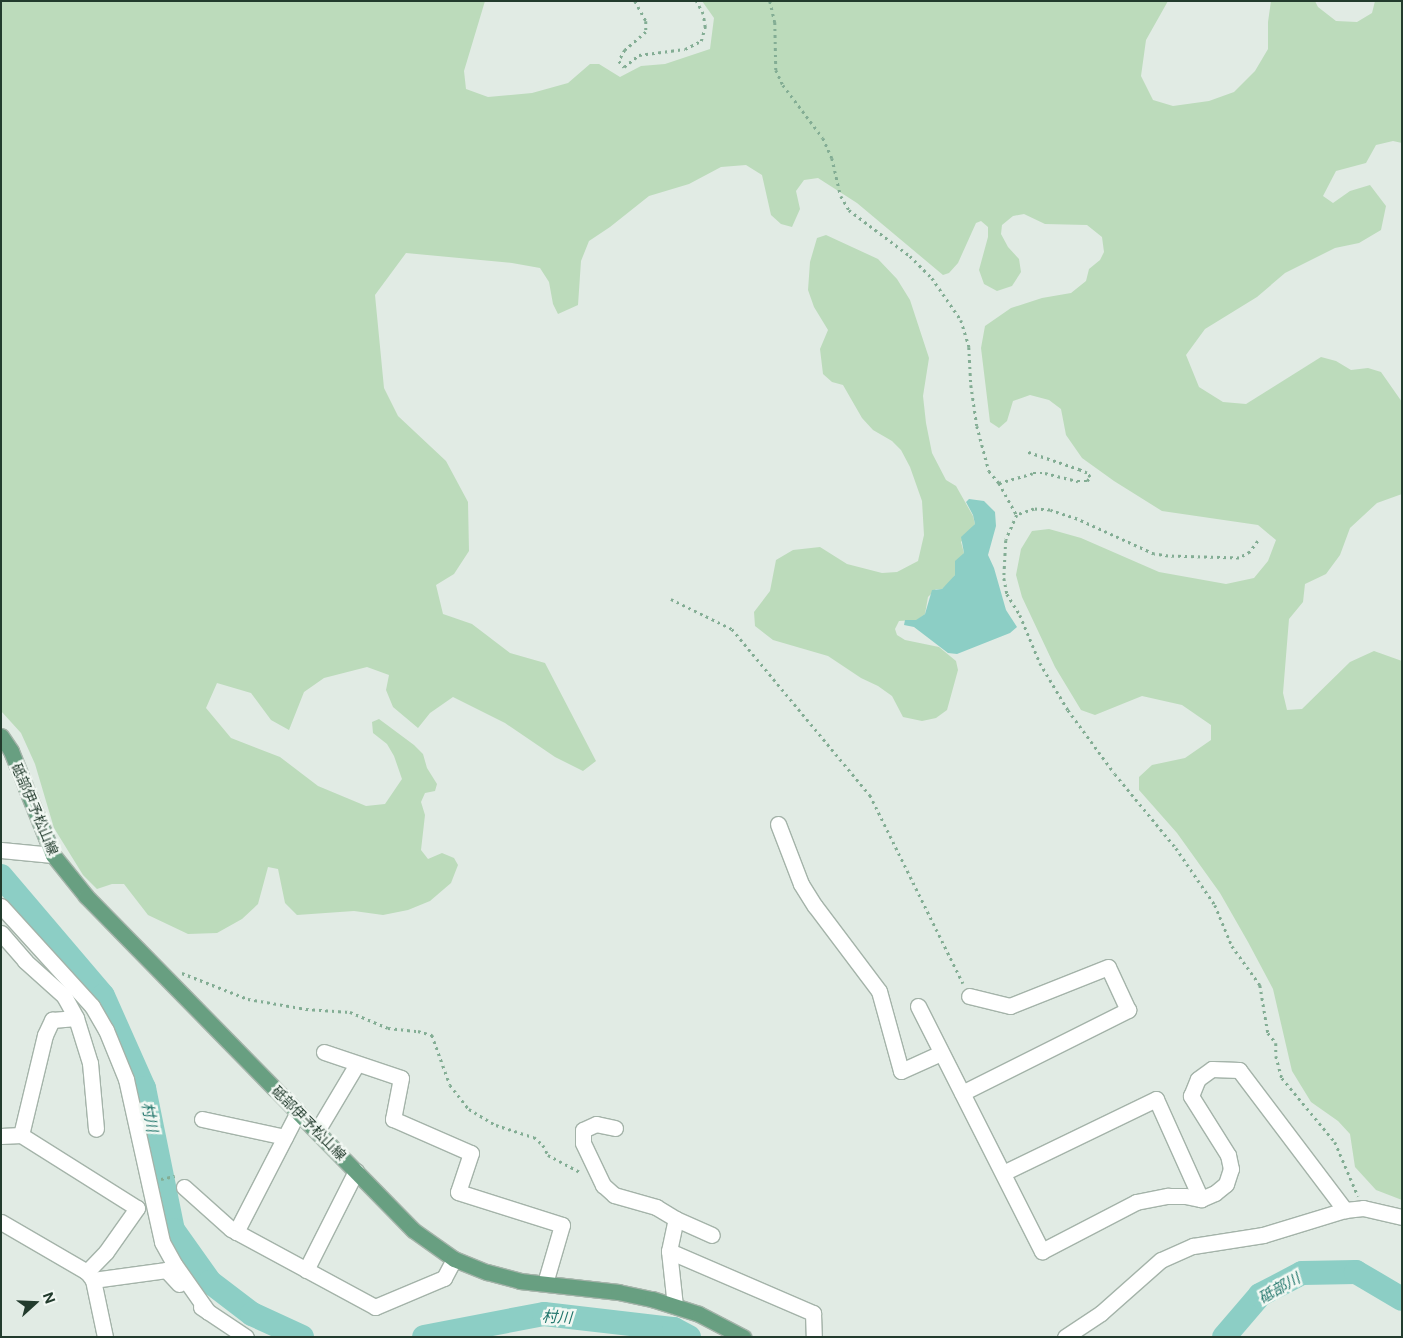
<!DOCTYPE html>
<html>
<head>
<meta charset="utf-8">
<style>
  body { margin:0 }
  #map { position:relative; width:1403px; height:1338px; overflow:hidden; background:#e1ebe4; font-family:"Public Sans","Noto Sans JP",sans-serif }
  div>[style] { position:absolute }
  .green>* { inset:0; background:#bcdbbb }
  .water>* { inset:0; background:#8ccec5 }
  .river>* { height:24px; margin:-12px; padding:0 12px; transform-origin:12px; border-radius:12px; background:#8ccec5 }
  .path>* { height:2.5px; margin-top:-1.25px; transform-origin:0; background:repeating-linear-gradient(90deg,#83ad94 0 2.5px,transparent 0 6.5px) }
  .roads { filter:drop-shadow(1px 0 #a4b3a9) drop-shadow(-1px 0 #a4b3a9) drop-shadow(0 1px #a4b3a9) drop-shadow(0 -1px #a4b3a9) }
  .minor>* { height:15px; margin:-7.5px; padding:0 7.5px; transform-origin:7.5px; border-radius:7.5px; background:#fff }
  .major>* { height:15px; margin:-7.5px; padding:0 7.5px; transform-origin:7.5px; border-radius:7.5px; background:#689f81 }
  span { translate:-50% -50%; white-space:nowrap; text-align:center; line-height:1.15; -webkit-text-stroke:5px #f2f8f3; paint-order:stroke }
  .street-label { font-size:14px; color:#223b2d }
  .water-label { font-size:15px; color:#1f746a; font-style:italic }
  .frame { position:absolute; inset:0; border:2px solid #223b2d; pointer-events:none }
  .north { position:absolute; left:10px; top:1278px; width:50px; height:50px; -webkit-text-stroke:4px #f2f8f3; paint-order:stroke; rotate:70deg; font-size:14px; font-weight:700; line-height:20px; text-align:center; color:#223b2d }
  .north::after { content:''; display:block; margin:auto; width:18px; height:22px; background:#223b2d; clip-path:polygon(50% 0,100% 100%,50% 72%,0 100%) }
</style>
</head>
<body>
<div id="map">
  <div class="green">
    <div style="clip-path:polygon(1px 1px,485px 1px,464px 71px,466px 89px,488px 97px,532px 93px,568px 83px,590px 64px,599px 64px,620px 77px,641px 66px,665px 64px,710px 49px,714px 18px,702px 1px,1168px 1px,1146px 40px,1141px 76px,1153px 100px,1173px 106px,1209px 101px,1234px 92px,1255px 71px,1268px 49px,1268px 22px,1271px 1px,1315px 1px,1318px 7px,1336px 21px,1357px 22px,1372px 13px,1375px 1px,1402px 1px,1402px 143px,1393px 141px,1376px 145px,1366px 163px,1336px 171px,1323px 196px,1333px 203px,1350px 191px,1370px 185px,1386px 206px,1381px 230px,1359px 243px,1335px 248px,1285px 273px,1257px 297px,1205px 329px,1186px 355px,1199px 387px,1223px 402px,1246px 404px,1321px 357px,1336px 361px,1351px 370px,1368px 368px,1381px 372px,1402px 402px,1402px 494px,1377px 503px,1350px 528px,1340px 555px,1326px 574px,1305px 584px,1303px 602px,1289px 619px,1283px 693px,1287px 710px,1302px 709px,1350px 662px,1374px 651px,1402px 661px,1402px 1200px,1376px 1190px,1355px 1167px,1350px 1134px,1338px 1121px,1311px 1102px,1292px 1071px,1273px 989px,1248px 942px,1220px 893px,1177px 833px,1139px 790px,1139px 777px,1152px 765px,1185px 758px,1211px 740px,1211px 725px,1182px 705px,1142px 696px,1095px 715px,1081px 710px,1055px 667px,1022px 597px,1016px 575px,1021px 549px,1032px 531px,1049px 529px,1081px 538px,1159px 572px,1226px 584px,1254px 578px,1268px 561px,1276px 540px,1258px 525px,1162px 511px,1114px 481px,1082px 458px,1066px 435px,1061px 409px,1049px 400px,1030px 395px,1013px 401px,1007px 421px,999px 428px,990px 422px,981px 348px,985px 326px,1011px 308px,1042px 298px,1071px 293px,1086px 281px,1089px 269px,1100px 260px,1104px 252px,1102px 237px,1087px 225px,1045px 224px,1024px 214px,1013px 216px,1002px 225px,1001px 234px,1008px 247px,1019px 259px,1021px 272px,1012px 286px,997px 291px,984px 284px,979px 270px,988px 237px,988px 227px,981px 221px,976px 223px,958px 263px,949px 273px,943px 275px,857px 203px,818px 178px,804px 180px,796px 191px,800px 209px,792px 227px,781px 224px,771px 215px,762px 175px,746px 165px,721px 167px,689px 184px,649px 196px,610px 227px,589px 241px,581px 261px,578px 305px,558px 314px,553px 304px,549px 282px,540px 268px,512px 263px,406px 253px,375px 295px,384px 388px,398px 416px,446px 461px,468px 502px,469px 551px,454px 574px,436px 585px,443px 614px,472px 624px,510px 653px,545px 663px,596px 761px,583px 771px,555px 757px,505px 723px,453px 697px,430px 713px,418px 728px,393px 707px,386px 690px,389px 675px,367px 667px,324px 678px,304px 692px,289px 730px,271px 720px,251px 693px,217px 683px,206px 708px,231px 738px,280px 757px,318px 786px,366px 806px,385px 804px,402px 779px,394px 756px,387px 744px,373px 733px,372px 722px,379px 719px,414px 745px,423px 754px,427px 768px,437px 784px,435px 791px,425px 793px,421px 802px,425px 815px,421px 850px,428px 859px,442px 853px,454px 858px,458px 865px,451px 883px,430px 901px,408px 910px,383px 915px,354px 911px,297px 915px,285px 903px,278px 869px,268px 867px,258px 904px,242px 919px,217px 933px,188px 934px,148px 915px,124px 884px,112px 884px,97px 889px,83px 875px,54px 828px,35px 764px,21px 733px,1px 711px)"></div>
    <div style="clip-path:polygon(826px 235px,878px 259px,897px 279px,910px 300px,929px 358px,923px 396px,926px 423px,932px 453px,946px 480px,956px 486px,973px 516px,975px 524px,961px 542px,964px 553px,955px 569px,955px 575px,948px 584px,942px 589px,936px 589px,928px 597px,925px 614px,917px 620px,899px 621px,895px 629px,897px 635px,905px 640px,939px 647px,956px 661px,958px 670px,947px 710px,936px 718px,922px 721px,903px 717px,892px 696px,878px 686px,861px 678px,828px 656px,773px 640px,755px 626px,754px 612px,770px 591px,776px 560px,793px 550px,820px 547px,847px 564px,882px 573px,897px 572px,918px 561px,924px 535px,922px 501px,910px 467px,901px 450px,892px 441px,873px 430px,862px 418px,843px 385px,832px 382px,823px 374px,820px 349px,828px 330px,814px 307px,808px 290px,810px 262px,817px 238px)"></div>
  </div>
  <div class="water">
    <div style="clip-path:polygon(969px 499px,984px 501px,995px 512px,996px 526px,988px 555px,994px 568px,1006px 610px,1017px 627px,1010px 633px,957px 654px,948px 653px,914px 627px,904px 625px,905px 620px,916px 620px,925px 614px,932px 590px,942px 589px,955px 575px,955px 561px,964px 553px,961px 537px,975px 524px,973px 515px,966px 502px)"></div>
  </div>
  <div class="river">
    <div style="left:1px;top:876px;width:157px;rotate:49.6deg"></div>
    <div style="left:103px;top:996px;width:101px;rotate:66deg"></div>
    <div style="left:144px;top:1088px;width:145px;rotate:78.5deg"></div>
    <div style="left:173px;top:1230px;width:64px;rotate:54.6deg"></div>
    <div style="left:210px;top:1282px;width:53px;rotate:37.3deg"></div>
    <div style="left:252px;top:1314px;width:55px;rotate:24.7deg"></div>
    <div style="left:424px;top:1337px;width:122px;rotate:-10.9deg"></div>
    <div style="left:544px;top:1314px;width:131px;rotate:6.6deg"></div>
    <div style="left:674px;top:1329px;width:17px;rotate:28deg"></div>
    <div style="left:1224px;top:1337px;width:55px;rotate:-49.4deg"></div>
    <div style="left:1260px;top:1295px;width:47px;rotate:-27.6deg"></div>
    <div style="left:1302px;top:1273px;width:54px;rotate:-1.1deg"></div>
    <div style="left:1356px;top:1272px;width:53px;rotate:30.4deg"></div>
  </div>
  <div class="path">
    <div style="left:635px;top:1px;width:23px;rotate:61deg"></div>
    <div style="left:646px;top:21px;width:11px;rotate:90deg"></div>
    <div style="left:646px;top:32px;width:28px;rotate:139deg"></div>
    <div style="left:625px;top:50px;width:13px;rotate:119deg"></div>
    <div style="left:619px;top:61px;width:8px;rotate:50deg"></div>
    <div style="left:624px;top:67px;width:19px;rotate:-39deg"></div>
    <div style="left:639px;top:55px;width:46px;rotate:-7.4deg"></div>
    <div style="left:685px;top:49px;width:18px;rotate:-27deg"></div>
    <div style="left:701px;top:41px;width:15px;rotate:-74deg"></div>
    <div style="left:705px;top:27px;width:13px;rotate:-99deg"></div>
    <div style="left:703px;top:14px;width:15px;rotate:-118deg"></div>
    <div style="left:770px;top:1px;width:22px;rotate:77deg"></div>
    <div style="left:775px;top:22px;width:48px;rotate:88.8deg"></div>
    <div style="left:776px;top:70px;width:17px;rotate:65deg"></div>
    <div style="left:783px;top:85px;width:66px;rotate:53deg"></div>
    <div style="left:823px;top:138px;width:22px;rotate:66deg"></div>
    <div style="left:832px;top:158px;width:39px;rotate:77deg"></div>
    <div style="left:841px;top:196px;width:16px;rotate:60deg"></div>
    <div style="left:849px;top:210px;width:76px;rotate:37deg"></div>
    <div style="left:910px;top:256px;width:31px;rotate:45deg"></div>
    <div style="left:932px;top:278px;width:51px;rotate:55.4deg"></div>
    <div style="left:961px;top:320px;width:28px;rotate:73deg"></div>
    <div style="left:969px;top:347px;width:38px;rotate:87deg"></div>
    <div style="left:971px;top:385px;width:41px;rotate:81.7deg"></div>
    <div style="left:977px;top:426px;width:47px;rotate:75.1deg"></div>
    <div style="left:989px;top:471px;width:16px;rotate:50deg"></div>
    <div style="left:999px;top:483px;width:35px;rotate:-16deg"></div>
    <div style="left:1033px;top:473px;width:12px"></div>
    <div style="left:1045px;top:473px;width:34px;rotate:14deg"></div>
    <div style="left:1078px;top:481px;width:9px"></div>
    <div style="left:1087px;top:481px;width:5px;rotate:-53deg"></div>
    <div style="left:1090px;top:477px;width:5px;rotate:-127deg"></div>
    <div style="left:1087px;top:473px;width:8px;rotate:-157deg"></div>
    <div style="left:1080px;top:470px;width:56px;rotate:-161.2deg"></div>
    <div style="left:999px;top:483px;width:37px;rotate:61deg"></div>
    <div style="left:1258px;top:541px;width:14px;rotate:126deg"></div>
    <div style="left:1250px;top:552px;width:13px;rotate:151deg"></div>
    <div style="left:1239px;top:558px;width:71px;rotate:-178.4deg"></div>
    <div style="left:1168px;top:556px;width:14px;rotate:-172deg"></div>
    <div style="left:1154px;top:554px;width:85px;rotate:-155.6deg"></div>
    <div style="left:1077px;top:519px;width:28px;rotate:-162deg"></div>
    <div style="left:1050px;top:510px;width:16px;rotate:-176deg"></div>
    <div style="left:1034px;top:509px;width:18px;rotate:161deg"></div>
    <div style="left:1017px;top:515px;width:27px;rotate:114deg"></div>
    <div style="left:1006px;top:540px;width:38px;rotate:93deg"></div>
    <div style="left:1004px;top:578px;width:16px;rotate:79deg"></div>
    <div style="left:1007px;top:594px;width:25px;rotate:58deg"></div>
    <div style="left:1020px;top:615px;width:52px;rotate:67.4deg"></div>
    <div style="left:1040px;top:663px;width:55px;rotate:59.2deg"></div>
    <div style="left:1068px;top:710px;width:79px;rotate:53.7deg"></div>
    <div style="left:1115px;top:774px;width:96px;rotate:50.5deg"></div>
    <div style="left:1176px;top:848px;width:69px;rotate:55.6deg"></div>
    <div style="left:1215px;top:905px;width:44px;rotate:67.5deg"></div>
    <div style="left:1232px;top:946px;width:48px;rotate:54.3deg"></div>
    <div style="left:1260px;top:985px;width:49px;rotate:80.5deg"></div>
    <div style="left:1268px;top:1033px;width:13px;rotate:51deg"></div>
    <div style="left:1276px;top:1043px;width:13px;rotate:90deg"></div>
    <div style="left:1276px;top:1056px;width:23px;rotate:75deg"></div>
    <div style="left:1282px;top:1078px;width:83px;rotate:50.4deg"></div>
    <div style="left:1335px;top:1142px;width:59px;rotate:66.9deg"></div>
    <div style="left:671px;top:599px;width:68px;rotate:26.2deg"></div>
    <div style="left:732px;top:629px;width:216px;rotate:50.3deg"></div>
    <div style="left:870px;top:795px;width:210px;rotate:63.7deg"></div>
    <div style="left:182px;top:973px;width:71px;rotate:21.5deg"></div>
    <div style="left:248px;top:999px;width:59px;rotate:9.8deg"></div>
    <div style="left:306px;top:1009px;width:44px;rotate:3.9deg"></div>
    <div style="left:350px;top:1012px;width:41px;rotate:22.8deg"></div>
    <div style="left:388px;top:1028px;width:30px;rotate:6deg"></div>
    <div style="left:418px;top:1031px;width:15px;rotate:16deg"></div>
    <div style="left:432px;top:1035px;width:53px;rotate:70.2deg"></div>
    <div style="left:450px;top:1085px;width:31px;rotate:52deg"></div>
    <div style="left:469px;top:1109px;width:31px;rotate:31deg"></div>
    <div style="left:496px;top:1125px;width:40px;rotate:18deg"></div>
    <div style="left:534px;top:1137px;width:12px;rotate:42deg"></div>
    <div style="left:543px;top:1145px;width:11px;rotate:63deg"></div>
    <div style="left:548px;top:1155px;width:38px;rotate:28deg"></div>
    <div style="left:161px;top:1179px;width:14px;rotate:-12deg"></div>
  </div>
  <div class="roads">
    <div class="minor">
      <div style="left:778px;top:824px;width:64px;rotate:69deg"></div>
      <div style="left:801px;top:884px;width:26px;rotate:58deg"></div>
      <div style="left:815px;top:906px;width:106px;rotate:53deg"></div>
      <div style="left:879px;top:991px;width:83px;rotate:74.6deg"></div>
      <div style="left:901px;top:1071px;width:44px;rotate:-24.2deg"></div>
      <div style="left:1px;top:850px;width:52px;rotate:5.5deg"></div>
      <div style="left:1px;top:906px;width:135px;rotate:47.7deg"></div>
      <div style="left:92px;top:1006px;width:28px;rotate:60deg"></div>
      <div style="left:106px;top:1030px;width:53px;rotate:67.8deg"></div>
      <div style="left:126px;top:1079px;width:167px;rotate:77.5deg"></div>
      <div style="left:162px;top:1242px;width:26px;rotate:61deg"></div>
      <div style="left:175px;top:1265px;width:57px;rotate:54.9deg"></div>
      <div style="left:1px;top:933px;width:37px;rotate:49deg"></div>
      <div style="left:25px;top:961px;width:52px;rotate:41.9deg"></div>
      <div style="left:64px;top:996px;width:25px;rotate:61deg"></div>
      <div style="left:76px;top:1018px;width:47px;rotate:72.7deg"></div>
      <div style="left:90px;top:1063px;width:66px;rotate:84.8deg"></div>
      <div style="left:918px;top:1006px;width:275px;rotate:63.2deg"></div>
      <div style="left:1042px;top:1251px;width:106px;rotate:-27.5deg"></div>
      <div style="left:1136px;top:1202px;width:33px;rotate:-11deg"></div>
      <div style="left:1168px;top:1196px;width:17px"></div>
      <div style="left:1185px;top:1196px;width:16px;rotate:11deg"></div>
      <div style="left:1201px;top:1199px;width:15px;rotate:-23deg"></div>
      <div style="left:1215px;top:1193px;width:14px;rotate:-39deg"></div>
      <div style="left:1226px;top:1184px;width:16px;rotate:-72deg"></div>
      <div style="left:1231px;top:1169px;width:14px;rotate:-102deg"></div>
      <div style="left:1228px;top:1155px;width:70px;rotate:-122.1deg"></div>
      <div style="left:1191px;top:1096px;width:18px;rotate:-68deg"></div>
      <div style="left:1198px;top:1079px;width:17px;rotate:-36deg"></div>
      <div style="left:1212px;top:1069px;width:27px;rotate:2deg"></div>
      <div style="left:1239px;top:1070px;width:176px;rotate:52.9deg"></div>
      <div style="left:324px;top:1052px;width:81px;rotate:18.7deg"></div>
      <div style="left:401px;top:1078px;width:42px;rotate:101deg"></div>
      <div style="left:393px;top:1119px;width:85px;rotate:23.6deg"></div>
      <div style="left:471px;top:1153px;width:41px;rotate:108.4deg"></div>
      <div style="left:458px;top:1192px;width:109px;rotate:17.6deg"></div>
      <div style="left:562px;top:1225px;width:60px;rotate:106.3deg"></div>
      <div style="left:962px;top:1093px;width:186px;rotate:-26.6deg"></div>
      <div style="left:1128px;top:1010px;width:47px;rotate:-114.9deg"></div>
      <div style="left:1108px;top:967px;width:105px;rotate:158.3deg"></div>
      <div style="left:1010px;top:1006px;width:42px;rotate:-166.3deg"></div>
      <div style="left:202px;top:1119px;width:85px;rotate:12.2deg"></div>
      <div style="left:615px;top:1128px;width:19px;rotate:-168deg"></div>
      <div style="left:596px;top:1124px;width:14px;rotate:155deg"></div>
      <div style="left:583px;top:1130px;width:13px;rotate:90deg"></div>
      <div style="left:583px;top:1143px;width:47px;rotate:64.5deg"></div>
      <div style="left:603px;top:1185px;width:15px;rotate:42deg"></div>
      <div style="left:614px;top:1195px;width:44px;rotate:15.9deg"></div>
      <div style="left:656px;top:1207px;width:23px;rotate:31deg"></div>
      <div style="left:676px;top:1219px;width:39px;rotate:24deg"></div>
      <div style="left:317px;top:1131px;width:78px;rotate:-59.2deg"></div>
      <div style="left:21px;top:1135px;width:103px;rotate:-76.5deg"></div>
      <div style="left:45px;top:1035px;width:17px;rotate:-65deg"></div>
      <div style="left:52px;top:1020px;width:24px;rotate:-5deg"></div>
      <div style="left:1px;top:1136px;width:20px;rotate:-3deg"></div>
      <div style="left:21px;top:1135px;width:137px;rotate:32.2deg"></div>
      <div style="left:137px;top:1208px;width:54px;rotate:125.2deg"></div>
      <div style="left:106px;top:1252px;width:28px;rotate:134deg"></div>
      <div style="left:1003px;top:1173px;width:170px;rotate:-25.8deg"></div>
      <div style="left:1156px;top:1099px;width:110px;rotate:65.8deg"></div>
      <div style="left:184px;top:1187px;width:63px;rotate:41.8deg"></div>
      <div style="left:231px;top:1229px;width:164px;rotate:28.4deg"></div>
      <div style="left:375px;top:1307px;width:75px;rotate:-22.8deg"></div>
      <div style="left:444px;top:1278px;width:21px;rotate:-62deg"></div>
      <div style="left:1px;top:1222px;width:99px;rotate:30.2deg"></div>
      <div style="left:87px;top:1272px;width:10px;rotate:53deg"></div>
      <div style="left:93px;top:1280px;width:58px;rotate:78.1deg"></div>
      <div style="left:236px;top:1232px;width:135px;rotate:-62.7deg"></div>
      <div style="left:669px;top:1251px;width:157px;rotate:23.3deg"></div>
      <div style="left:813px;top:1313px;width:24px;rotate:88deg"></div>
      <div style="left:306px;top:1270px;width:111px;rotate:-63.2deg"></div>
      <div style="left:93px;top:1280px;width:74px;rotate:-7.8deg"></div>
      <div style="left:166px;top:1270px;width:19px;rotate:47deg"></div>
      <div style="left:675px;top:1306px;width:55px;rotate:-96.2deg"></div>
      <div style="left:669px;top:1251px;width:33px;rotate:-78deg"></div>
      <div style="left:201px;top:1307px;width:54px;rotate:33.7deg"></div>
      <div style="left:1065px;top:1337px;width:43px;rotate:-33.7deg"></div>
      <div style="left:1101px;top:1313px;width:80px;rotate:-41.5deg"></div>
      <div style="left:1161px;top:1260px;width:35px;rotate:-24deg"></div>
      <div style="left:1193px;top:1246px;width:71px;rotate:-8.9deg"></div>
      <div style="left:1263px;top:1235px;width:86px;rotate:-17deg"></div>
      <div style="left:1345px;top:1210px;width:18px;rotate:-6deg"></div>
      <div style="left:1363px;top:1208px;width:40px;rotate:13deg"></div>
    </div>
    <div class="major">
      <div style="left:1px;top:736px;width:18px;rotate:56deg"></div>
      <div style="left:11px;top:751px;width:112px;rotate:68deg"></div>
      <div style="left:53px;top:855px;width:53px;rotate:51.2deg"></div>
      <div style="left:86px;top:896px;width:467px;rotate:45.6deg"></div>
      <div style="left:413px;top:1230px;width:50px;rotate:35.3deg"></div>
      <div style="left:454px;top:1259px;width:35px;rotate:22deg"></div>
      <div style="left:487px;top:1272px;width:34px;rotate:15deg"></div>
      <div style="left:520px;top:1281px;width:99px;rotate:6.4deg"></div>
      <div style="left:618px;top:1292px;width:35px;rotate:12deg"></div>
      <div style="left:652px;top:1299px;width:49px;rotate:17.7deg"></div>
      <div style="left:699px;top:1314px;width:50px;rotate:27.6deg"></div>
    </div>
  </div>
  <div class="street-label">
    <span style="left:35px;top:809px;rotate:67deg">砥部伊予松山線</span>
    <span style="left:309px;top:1123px;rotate:45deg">砥部伊予松山線</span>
  </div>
  <div class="water-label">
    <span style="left:150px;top:1117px;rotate:79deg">村川</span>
    <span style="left:1279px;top:1288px;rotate:-30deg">砥部川</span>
    <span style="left:557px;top:1317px;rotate:3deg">村川</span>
  </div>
  <div class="frame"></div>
  <div class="north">N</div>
</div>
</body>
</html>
